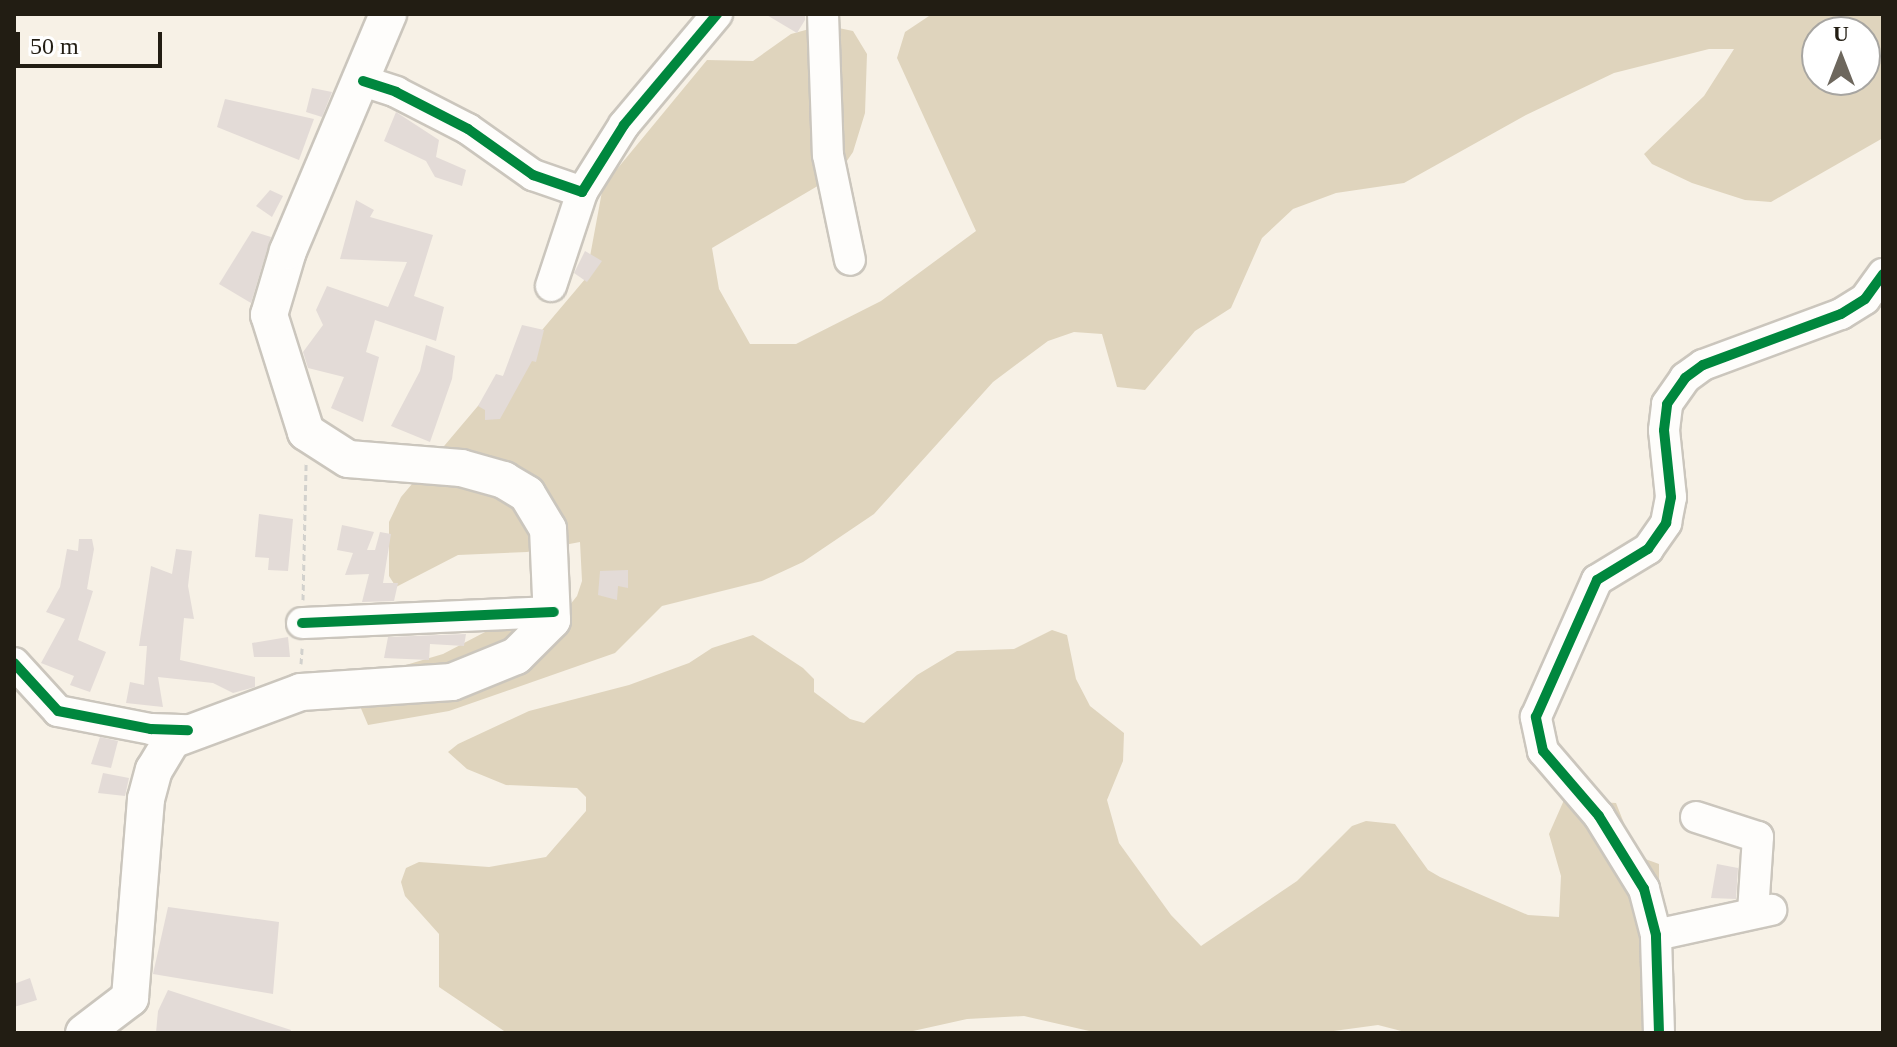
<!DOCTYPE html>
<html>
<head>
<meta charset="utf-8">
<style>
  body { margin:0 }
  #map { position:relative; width:1897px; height:1047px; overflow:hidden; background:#f7f1e6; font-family:"Times New Roman",serif }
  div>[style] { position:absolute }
  .forest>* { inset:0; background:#dfd4bd }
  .building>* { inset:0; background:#e3dbd7 }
  .path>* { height:3px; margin-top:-1.5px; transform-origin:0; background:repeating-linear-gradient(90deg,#d2d1cd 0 6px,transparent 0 10px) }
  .roads { filter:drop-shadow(2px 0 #cbc6bd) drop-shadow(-2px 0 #cbc6bd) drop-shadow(0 2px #cbc6bd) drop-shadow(0 -2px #cbc6bd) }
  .minor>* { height:30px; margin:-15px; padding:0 15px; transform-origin:15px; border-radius:15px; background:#fefdfb }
  .major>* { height:36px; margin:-18px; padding:0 18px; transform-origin:18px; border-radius:18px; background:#fefdfb }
  .cycleway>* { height:10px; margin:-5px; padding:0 5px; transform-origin:5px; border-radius:5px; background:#00873e }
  span { translate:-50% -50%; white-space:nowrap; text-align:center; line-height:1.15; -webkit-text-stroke:8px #fff; paint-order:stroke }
  .frame { position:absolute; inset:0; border:16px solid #221d13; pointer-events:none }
  .north { position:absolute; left:1801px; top:16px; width:80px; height:80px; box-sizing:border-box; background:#fff; border:2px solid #a7a5a1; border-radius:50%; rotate:0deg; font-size:22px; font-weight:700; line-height:32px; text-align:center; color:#221d13 }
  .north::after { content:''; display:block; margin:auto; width:28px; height:36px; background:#6d675d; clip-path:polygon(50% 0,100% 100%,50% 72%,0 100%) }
  .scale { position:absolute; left:16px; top:32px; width:146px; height:36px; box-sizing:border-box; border:4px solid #221d13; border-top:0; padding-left:10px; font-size:24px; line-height:28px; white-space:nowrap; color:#221d13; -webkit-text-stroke:6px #fff; paint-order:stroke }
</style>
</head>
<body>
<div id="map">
  <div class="forest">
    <div style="clip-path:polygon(evenodd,932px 14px,1883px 14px,1883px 138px,1771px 202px,1745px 200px,1692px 183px,1652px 164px,1644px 154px,1704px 96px,1734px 49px,1709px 49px,1614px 73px,1526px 115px,1404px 183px,1336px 193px,1293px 209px,1262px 238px,1231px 308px,1195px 331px,1145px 390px,1117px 387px,1102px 334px,1074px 332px,1048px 341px,993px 382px,874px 514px,803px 562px,762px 581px,662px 606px,615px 653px,449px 711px,368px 725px,357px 699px,372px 675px,443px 654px,508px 620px,569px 606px,577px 596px,582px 581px,580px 542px,527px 552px,458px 555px,396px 587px,389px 576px,389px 522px,401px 497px,586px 278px,603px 186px,707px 60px,753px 61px,791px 34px,824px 25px,853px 31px,867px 54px,865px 113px,853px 152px,838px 174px,712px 248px,719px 289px,750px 344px,796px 344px,881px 301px,976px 231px,897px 58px,905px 32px,932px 14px,1817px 32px,1865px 32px,1865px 80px,1817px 80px,1817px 32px)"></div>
    <div style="clip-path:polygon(1052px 630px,1067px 635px,1076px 679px,1090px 706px,1124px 733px,1123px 761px,1107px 800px,1119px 843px,1171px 915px,1201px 946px,1297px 881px,1352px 826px,1366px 821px,1395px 824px,1428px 870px,1440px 877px,1528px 915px,1559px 917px,1561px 876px,1549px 834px,1564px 800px,1616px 803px,1637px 856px,1659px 864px,1660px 1033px,1409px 1033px,1378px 1025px,1319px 1033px,1098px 1033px,1024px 1016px,967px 1019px,904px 1033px,507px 1033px,439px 987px,439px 934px,405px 896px,401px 882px,406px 868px,419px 862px,489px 867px,546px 857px,586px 811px,586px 797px,577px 788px,506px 785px,467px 769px,448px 752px,458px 744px,529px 711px,629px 685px,689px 663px,712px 648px,753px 635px,803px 668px,814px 679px,814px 692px,850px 719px,864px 723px,917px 675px,957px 651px,1014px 649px)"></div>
  </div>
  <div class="building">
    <div style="clip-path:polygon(765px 14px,805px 14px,805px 20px,797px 33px)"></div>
    <div style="clip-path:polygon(312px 88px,332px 92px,322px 117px,306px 112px)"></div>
    <div style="clip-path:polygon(225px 99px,314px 119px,299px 160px,217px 127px)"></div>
    <div style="clip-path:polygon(396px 112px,439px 140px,436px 157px,466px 170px,462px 186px,435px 177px,426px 161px,384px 141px)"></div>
    <div style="clip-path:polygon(270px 190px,283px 196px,272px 217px,256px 206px)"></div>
    <div style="clip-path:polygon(356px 200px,374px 210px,370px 217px,433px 235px,414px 296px,444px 307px,436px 341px,375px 320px,366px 352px,379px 357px,363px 422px,331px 408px,344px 377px,308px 368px,303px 352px,323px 325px,316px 310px,327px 286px,388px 307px,407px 262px,340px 259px)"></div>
    <div style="clip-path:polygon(252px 231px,271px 237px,251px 303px,219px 284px)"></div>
    <div style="clip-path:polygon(585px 251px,602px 261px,587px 282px,574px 273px)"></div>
    <div style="clip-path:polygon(522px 325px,544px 330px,536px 362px,532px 361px,500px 419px,485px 420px,485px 410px,478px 406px,496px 374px,503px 376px)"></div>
    <div style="clip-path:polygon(426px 345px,455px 356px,452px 379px,430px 442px,391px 426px,420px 371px)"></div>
    <div style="clip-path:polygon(259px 514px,293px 519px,288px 571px,268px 570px,269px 558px,255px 557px)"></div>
    <div style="clip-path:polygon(342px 525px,374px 532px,367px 550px,375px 550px,380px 532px,391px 534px,383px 583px,398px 583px,394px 601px,362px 602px,369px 574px,345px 575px,353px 553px,337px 550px)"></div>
    <div style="clip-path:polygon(79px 539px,92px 539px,94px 549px,87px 589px,93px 591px,78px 640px,106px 652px,90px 692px,70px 685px,74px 676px,41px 663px,65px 619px,46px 612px,60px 587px,67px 549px,78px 551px)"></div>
    <div style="clip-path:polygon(176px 549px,192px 551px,188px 586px,194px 619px,184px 618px,180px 660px,255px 677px,255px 687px,233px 693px,213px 683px,158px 677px,163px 707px,126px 703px,130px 682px,144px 685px,147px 646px,139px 646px,151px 566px,172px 574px)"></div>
    <div style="clip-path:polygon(628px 570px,628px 588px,618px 586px,617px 600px,598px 595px,600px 571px)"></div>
    <div style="clip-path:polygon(466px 634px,464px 646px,430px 644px,429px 660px,384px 658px,388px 637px)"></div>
    <div style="clip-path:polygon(288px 637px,290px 657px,254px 657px,252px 643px)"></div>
    <div style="clip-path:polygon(100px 737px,118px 741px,111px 768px,91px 764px)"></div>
    <div style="clip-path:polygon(103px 773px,129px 778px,125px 796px,98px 793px)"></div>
    <div style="clip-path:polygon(1717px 864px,1738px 868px,1736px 899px,1711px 898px)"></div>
    <div style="clip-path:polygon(168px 907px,279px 922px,273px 994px,153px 974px)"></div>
    <div style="clip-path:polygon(30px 978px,37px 1000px,14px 1007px,14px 984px)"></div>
    <div style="clip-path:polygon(168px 990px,291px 1030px,290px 1033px,156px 1033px,158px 1011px)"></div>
  </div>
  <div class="path">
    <div style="left:303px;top:600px;width:136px;rotate:-88.7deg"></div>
    <div style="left:301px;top:664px;width:16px;rotate:-86deg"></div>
  </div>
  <div class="roads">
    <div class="minor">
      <div style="left:823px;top:14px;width:141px;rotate:88deg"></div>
      <div style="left:828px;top:155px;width:107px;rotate:78.2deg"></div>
      <div style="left:363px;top:81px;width:35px;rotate:18deg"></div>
      <div style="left:396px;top:92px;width:81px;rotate:27.2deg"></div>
      <div style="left:468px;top:129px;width:80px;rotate:35.3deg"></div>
      <div style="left:533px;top:175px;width:52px;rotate:19.1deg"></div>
      <div style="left:582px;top:192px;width:79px;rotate:-57.9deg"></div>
      <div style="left:624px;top:125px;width:145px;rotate:-50deg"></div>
      <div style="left:551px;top:286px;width:99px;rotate:-71.7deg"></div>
      <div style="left:302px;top:623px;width:252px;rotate:-2.5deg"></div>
      <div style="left:14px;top:663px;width:65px;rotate:47.5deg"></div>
      <div style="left:58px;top:711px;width:95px;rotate:11deg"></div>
      <div style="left:151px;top:729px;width:37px;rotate:2deg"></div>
      <div style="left:1696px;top:817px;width:65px;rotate:17.9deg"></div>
      <div style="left:1758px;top:837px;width:76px;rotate:93.8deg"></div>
      <div style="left:1656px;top:935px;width:118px;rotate:-12.3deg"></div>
      <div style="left:1659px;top:1033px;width:98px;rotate:-91.8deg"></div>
      <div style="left:1656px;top:935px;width:48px;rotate:-104.6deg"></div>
      <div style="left:1644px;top:889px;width:86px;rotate:-121.7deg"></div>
      <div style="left:1599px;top:816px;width:86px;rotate:-130.7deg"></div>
      <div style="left:1543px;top:751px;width:35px;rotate:-102deg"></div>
      <div style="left:1536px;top:717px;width:150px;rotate:-66deg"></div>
      <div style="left:1597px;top:580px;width:60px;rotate:-31.3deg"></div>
      <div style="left:1648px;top:549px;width:32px;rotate:-55deg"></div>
      <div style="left:1666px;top:523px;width:26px;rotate:-79deg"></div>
      <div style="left:1671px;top:497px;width:67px;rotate:-96deg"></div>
      <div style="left:1664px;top:430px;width:26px;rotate:-83deg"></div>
      <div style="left:1667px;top:404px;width:32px;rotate:-55deg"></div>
      <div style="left:1685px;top:378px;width:22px;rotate:-36deg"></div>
      <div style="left:1703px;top:365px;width:147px;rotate:-20.3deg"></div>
      <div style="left:1841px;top:314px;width:28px;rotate:-32deg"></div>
      <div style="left:1865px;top:299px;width:31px;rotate:-54deg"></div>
    </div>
    <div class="major">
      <div style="left:84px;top:1033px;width:58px;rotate:-37.3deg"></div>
      <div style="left:130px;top:998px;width:200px;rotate:-85.4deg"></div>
      <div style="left:146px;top:799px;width:30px;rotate:-75deg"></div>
      <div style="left:154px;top:770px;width:35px;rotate:-59deg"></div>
      <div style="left:172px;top:740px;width:138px;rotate:-20.4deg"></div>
      <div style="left:301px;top:692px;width:151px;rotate:-3.8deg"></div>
      <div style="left:452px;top:682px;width:69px;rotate:-22.1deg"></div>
      <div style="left:516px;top:656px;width:51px;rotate:-45deg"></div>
      <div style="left:552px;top:620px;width:91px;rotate:-92.5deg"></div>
      <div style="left:548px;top:529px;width:41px;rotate:-121deg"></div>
      <div style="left:527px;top:494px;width:27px;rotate:-149deg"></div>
      <div style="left:504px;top:480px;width:45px;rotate:-164.4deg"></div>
      <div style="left:461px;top:468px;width:113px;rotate:-175.4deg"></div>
      <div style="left:348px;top:459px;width:50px;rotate:-147.3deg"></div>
      <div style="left:306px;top:432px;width:123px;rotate:-107.5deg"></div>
      <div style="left:269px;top:315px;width:67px;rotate:-73.5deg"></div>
      <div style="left:288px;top:251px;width:257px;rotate:-67.1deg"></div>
    </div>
  </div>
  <div class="cycleway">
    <div style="left:363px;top:81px;width:35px;rotate:18deg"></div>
    <div style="left:396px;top:92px;width:81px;rotate:27.2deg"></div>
    <div style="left:468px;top:129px;width:80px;rotate:35.3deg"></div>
    <div style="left:533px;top:175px;width:52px;rotate:19.1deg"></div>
    <div style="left:582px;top:192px;width:79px;rotate:-57.9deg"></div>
    <div style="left:624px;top:125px;width:145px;rotate:-50deg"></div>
    <div style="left:302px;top:623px;width:252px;rotate:-2.5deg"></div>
    <div style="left:14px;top:663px;width:65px;rotate:47.5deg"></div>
    <div style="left:58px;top:711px;width:95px;rotate:11deg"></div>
    <div style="left:151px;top:729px;width:37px;rotate:2deg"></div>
    <div style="left:1659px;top:1033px;width:98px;rotate:-91.8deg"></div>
    <div style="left:1656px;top:935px;width:48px;rotate:-104.6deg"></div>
    <div style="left:1644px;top:889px;width:86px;rotate:-121.7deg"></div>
    <div style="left:1599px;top:816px;width:86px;rotate:-130.7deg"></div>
    <div style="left:1543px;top:751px;width:35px;rotate:-102deg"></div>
    <div style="left:1536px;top:717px;width:150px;rotate:-66deg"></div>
    <div style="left:1597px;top:580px;width:60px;rotate:-31.3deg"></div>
    <div style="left:1648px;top:549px;width:32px;rotate:-55deg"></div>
    <div style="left:1666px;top:523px;width:26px;rotate:-79deg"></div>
    <div style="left:1671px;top:497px;width:67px;rotate:-96deg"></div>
    <div style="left:1664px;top:430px;width:26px;rotate:-83deg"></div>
    <div style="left:1667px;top:404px;width:32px;rotate:-55deg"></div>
    <div style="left:1685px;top:378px;width:22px;rotate:-36deg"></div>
    <div style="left:1703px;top:365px;width:147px;rotate:-20.3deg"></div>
    <div style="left:1841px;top:314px;width:28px;rotate:-32deg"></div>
    <div style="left:1865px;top:299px;width:31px;rotate:-54deg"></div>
  </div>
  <div class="frame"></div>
  <div class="north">U</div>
  <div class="scale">50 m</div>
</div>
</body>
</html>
